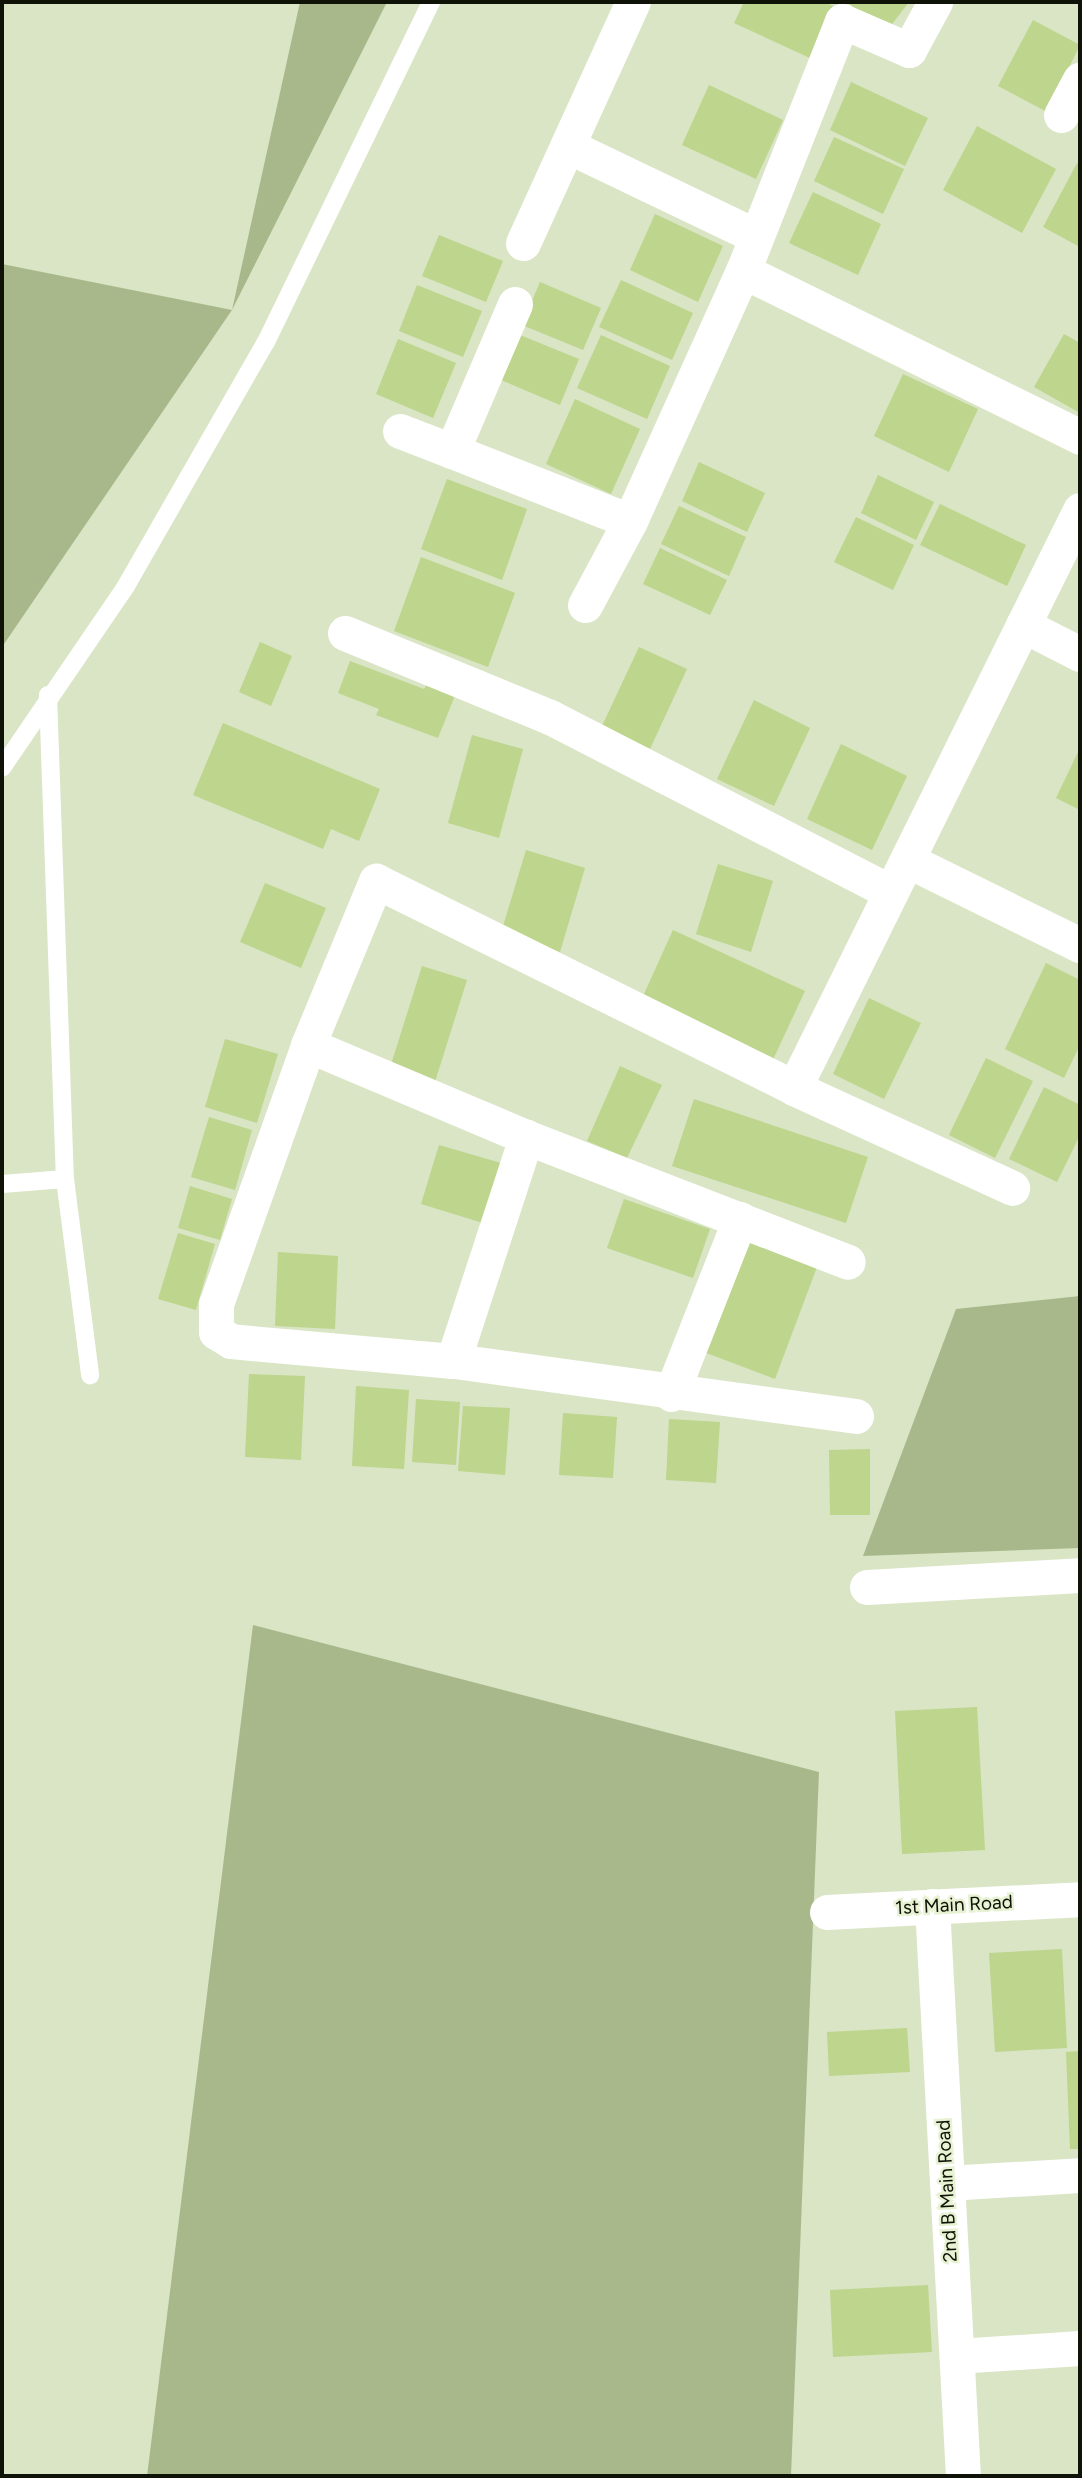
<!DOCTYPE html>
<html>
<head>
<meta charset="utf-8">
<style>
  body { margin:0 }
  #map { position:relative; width:1082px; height:2478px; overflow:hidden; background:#d9e5c5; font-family:Figtree,sans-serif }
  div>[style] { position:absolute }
  .green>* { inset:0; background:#a9b88a }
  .building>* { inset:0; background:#bdd58c }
  .lane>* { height:18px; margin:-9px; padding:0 9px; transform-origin:9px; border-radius:9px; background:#fff }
  .street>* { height:35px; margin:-17.5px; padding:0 17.5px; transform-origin:17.5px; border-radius:17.5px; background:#fff }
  span { translate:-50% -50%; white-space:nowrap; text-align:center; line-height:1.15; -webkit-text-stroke:5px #e7f2d2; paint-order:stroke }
  .street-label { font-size:19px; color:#0f1207 }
  .frame { position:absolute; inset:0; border:4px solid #0f1207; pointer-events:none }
</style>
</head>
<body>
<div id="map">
  <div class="green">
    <div style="clip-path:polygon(300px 2px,387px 2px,232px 310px,2px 647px,2px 264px,232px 310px)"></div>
    <div style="clip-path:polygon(1080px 1296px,1080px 1548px,863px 1556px,956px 1309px)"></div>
    <div style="clip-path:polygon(253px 1625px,819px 1772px,791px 2476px,147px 2476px)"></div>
  </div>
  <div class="building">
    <div style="clip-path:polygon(744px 2px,824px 2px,835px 7px,812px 59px,734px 23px)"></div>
    <div style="clip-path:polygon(847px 2px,909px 2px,886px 32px)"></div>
    <div style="clip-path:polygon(1033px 20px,1080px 45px,1047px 112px,998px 86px)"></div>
    <div style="clip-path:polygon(851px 82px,928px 118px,905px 166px,830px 130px)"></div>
    <div style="clip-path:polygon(709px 85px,783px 120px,756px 179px,682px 145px)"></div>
    <div style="clip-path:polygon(977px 126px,1056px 169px,1022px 233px,943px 190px)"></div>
    <div style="clip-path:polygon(834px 137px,904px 169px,883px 214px,814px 181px)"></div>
    <div style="clip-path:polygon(1077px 163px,1080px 165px,1080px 247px,1043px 227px)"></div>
    <div style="clip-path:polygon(813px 192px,881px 224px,858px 275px,789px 243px)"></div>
    <div style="clip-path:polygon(655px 214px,723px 246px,698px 302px,630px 270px)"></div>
    <div style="clip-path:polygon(439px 235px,503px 261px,486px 302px,422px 276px)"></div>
    <div style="clip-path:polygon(621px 280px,693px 313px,672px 360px,599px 327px)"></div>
    <div style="clip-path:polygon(540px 282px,601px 308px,583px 350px,522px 325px)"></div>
    <div style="clip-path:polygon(417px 285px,482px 311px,463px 357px,399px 331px)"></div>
    <div style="clip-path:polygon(1064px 334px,1080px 343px,1080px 413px,1034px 387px)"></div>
    <div style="clip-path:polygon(520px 335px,579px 359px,560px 405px,501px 380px)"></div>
    <div style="clip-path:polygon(601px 335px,670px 366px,647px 419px,577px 388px)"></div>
    <div style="clip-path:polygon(398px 339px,456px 363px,433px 418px,376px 394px)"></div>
    <div style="clip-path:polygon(903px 374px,978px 409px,949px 472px,874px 436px)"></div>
    <div style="clip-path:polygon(575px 399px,640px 429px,611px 494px,546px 464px)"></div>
    <div style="clip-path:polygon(699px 462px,765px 493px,747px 532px,682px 501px)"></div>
    <div style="clip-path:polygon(878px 475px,934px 502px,916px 540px,861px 513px)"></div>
    <div style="clip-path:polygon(447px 479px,527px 509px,502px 580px,421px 549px)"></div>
    <div style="clip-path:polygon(940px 504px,1026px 545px,1007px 586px,920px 545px)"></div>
    <div style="clip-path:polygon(679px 506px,746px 537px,729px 576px,661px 544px)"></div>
    <div style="clip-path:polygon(856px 517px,914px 545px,893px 590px,834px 562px)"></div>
    <div style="clip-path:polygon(660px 548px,727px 580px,710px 615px,643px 584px)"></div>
    <div style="clip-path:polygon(421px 557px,515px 593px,488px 667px,394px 631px)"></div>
    <div style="clip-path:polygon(260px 642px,292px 656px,271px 706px,239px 692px)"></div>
    <div style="clip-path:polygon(639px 647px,687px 669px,650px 749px,602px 726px)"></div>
    <div style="clip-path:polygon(350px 661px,424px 689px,433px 676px,458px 688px,438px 738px,376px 715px,379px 709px,338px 693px)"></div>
    <div style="clip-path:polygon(754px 700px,810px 728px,774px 806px,717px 779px)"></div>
    <div style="clip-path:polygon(223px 723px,380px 789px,359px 841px,331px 829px,323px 849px,193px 795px)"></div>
    <div style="clip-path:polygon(472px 735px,523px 749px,499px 838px,448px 823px)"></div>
    <div style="clip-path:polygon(841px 744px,907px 776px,872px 850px,807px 819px)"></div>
    <div style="clip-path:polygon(1080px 748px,1080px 810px,1056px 798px)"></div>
    <div style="clip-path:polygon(526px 850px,585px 868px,560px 952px,501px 933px)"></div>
    <div style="clip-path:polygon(718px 864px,773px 881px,751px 952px,696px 934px)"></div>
    <div style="clip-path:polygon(265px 883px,326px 908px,301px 968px,240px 942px)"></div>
    <div style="clip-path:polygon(673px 930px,805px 991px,770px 1066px,639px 1005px)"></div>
    <div style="clip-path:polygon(1046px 963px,1080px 980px,1080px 1045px,1064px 1078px,1005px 1049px)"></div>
    <div style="clip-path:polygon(422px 966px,467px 980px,434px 1085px,389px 1071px)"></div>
    <div style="clip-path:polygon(869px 998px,921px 1023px,884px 1099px,833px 1074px)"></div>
    <div style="clip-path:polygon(225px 1039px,278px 1054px,257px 1123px,205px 1107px)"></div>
    <div style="clip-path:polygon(986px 1058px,1033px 1081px,995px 1158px,949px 1135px)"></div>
    <div style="clip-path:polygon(620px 1066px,662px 1085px,627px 1158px,587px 1141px)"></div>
    <div style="clip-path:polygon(1044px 1087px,1080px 1105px,1080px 1135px,1057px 1182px,1009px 1159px)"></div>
    <div style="clip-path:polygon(694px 1099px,868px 1157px,846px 1223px,672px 1166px)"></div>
    <div style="clip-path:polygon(209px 1117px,252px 1130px,235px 1190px,191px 1177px)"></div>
    <div style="clip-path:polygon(439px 1145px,501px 1163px,483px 1223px,421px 1204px)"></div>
    <div style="clip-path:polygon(190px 1186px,232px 1199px,220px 1240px,178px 1228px)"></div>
    <div style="clip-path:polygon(624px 1199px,710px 1229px,693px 1278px,607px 1248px)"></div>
    <div style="clip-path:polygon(178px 1233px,215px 1244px,196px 1310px,158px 1299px)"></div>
    <div style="clip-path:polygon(743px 1239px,817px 1267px,775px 1379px,701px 1351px)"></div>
    <div style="clip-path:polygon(278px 1252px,338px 1256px,335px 1329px,275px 1326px)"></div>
    <div style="clip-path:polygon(249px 1374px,305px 1376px,301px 1460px,245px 1457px)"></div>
    <div style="clip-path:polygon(356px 1386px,409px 1390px,404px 1469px,352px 1466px)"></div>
    <div style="clip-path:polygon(416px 1399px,460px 1402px,456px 1465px,412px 1462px)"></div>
    <div style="clip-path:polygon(463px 1406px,510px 1408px,505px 1475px,458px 1471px)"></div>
    <div style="clip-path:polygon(563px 1413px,617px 1417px,613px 1478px,559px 1475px)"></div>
    <div style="clip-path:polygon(669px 1419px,720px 1422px,716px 1483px,666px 1480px)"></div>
    <div style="clip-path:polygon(870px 1449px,870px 1515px,830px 1515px,829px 1450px)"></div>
    <div style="clip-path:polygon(977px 1707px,985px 1850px,902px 1854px,895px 1711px)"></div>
    <div style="clip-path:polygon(1062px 1949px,1067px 2048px,995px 2052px,989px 1953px)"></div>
    <div style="clip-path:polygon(907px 2028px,910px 2072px,829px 2076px,827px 2032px)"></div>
    <div style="clip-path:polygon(1080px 2051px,1080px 2149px,1070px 2149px,1066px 2052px)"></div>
    <div style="clip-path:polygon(928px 2285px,932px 2352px,833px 2357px,830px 2290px)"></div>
  </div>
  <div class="lane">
    <div style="left:48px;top:695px;width:484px;rotate:88deg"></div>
    <div style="left:65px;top:1179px;width:198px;rotate:82.7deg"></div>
    <div style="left:2px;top:768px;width:220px;rotate:-55.7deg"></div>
    <div style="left:126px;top:586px;width:281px;rotate:-60.2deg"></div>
    <div style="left:266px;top:342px;width:378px;rotate:-64.1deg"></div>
    <div style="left:2px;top:1184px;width:63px;rotate:-4.5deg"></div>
  </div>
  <div class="street">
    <div style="left:1061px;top:115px;width:40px;rotate:-62deg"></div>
    <div style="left:570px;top:147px;width:206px;rotate:25.6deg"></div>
    <div style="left:523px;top:243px;width:265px;rotate:-65.5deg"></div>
    <div style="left:743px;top:271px;width:376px;rotate:26.2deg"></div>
    <div style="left:515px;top:304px;width:160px;rotate:113.2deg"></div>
    <div style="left:452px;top:451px;width:191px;rotate:21.5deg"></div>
    <div style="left:630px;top:521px;width:274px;rotate:-65.7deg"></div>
    <div style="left:743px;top:271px;width:269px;rotate:-68.4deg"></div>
    <div style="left:842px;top:21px;width:73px;rotate:23.4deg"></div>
    <div style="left:909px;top:50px;width:55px;rotate:-61.6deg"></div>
    <div style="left:400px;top:431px;width:56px;rotate:21deg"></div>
    <div style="left:585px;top:605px;width:95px;rotate:-61.8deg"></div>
    <div style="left:1023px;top:625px;width:64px;rotate:27deg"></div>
    <div style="left:345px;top:633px;width:222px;rotate:22.3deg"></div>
    <div style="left:550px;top:717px;width:383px;rotate:27.2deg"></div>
    <div style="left:907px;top:860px;width:193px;rotate:26.2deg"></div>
    <div style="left:308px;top:1045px;width:237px;rotate:22.9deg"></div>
    <div style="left:526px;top:1137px;width:345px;rotate:21.2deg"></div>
    <div style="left:794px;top:1088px;width:240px;rotate:24.6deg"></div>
    <div style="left:453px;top:1361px;width:236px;rotate:-71.9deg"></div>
    <div style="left:671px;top:1394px;width:188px;rotate:-68.5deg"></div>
    <div style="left:856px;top:1416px;width:407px;rotate:-172.2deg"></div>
    <div style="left:453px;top:1361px;width:223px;rotate:-174.9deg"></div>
    <div style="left:231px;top:1341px;width:17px;rotate:-149deg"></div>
    <div style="left:216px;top:1332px;width:28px;rotate:-90deg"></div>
    <div style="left:216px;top:1304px;width:275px;rotate:-70.4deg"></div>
    <div style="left:308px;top:1045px;width:178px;rotate:-67.5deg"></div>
    <div style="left:376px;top:881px;width:466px;rotate:26.3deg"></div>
    <div style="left:794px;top:1088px;width:645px;rotate:-63.67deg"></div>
    <div style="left:867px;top:1587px;width:213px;rotate:-3.2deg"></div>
    <div style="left:932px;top:1906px;width:571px;rotate:86.89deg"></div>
    <div style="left:827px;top:1912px;width:253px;rotate:-2.9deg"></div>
    <div style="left:947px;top:2183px;width:133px;rotate:-3.4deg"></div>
    <div style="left:957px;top:2356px;width:123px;rotate:-3.7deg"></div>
  </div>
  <div class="street-label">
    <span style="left:954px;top:1905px;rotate:-3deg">1st Main Road</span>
    <span style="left:947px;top:2191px;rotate:-93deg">2nd B Main Road</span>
  </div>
  <div class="frame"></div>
</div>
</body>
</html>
